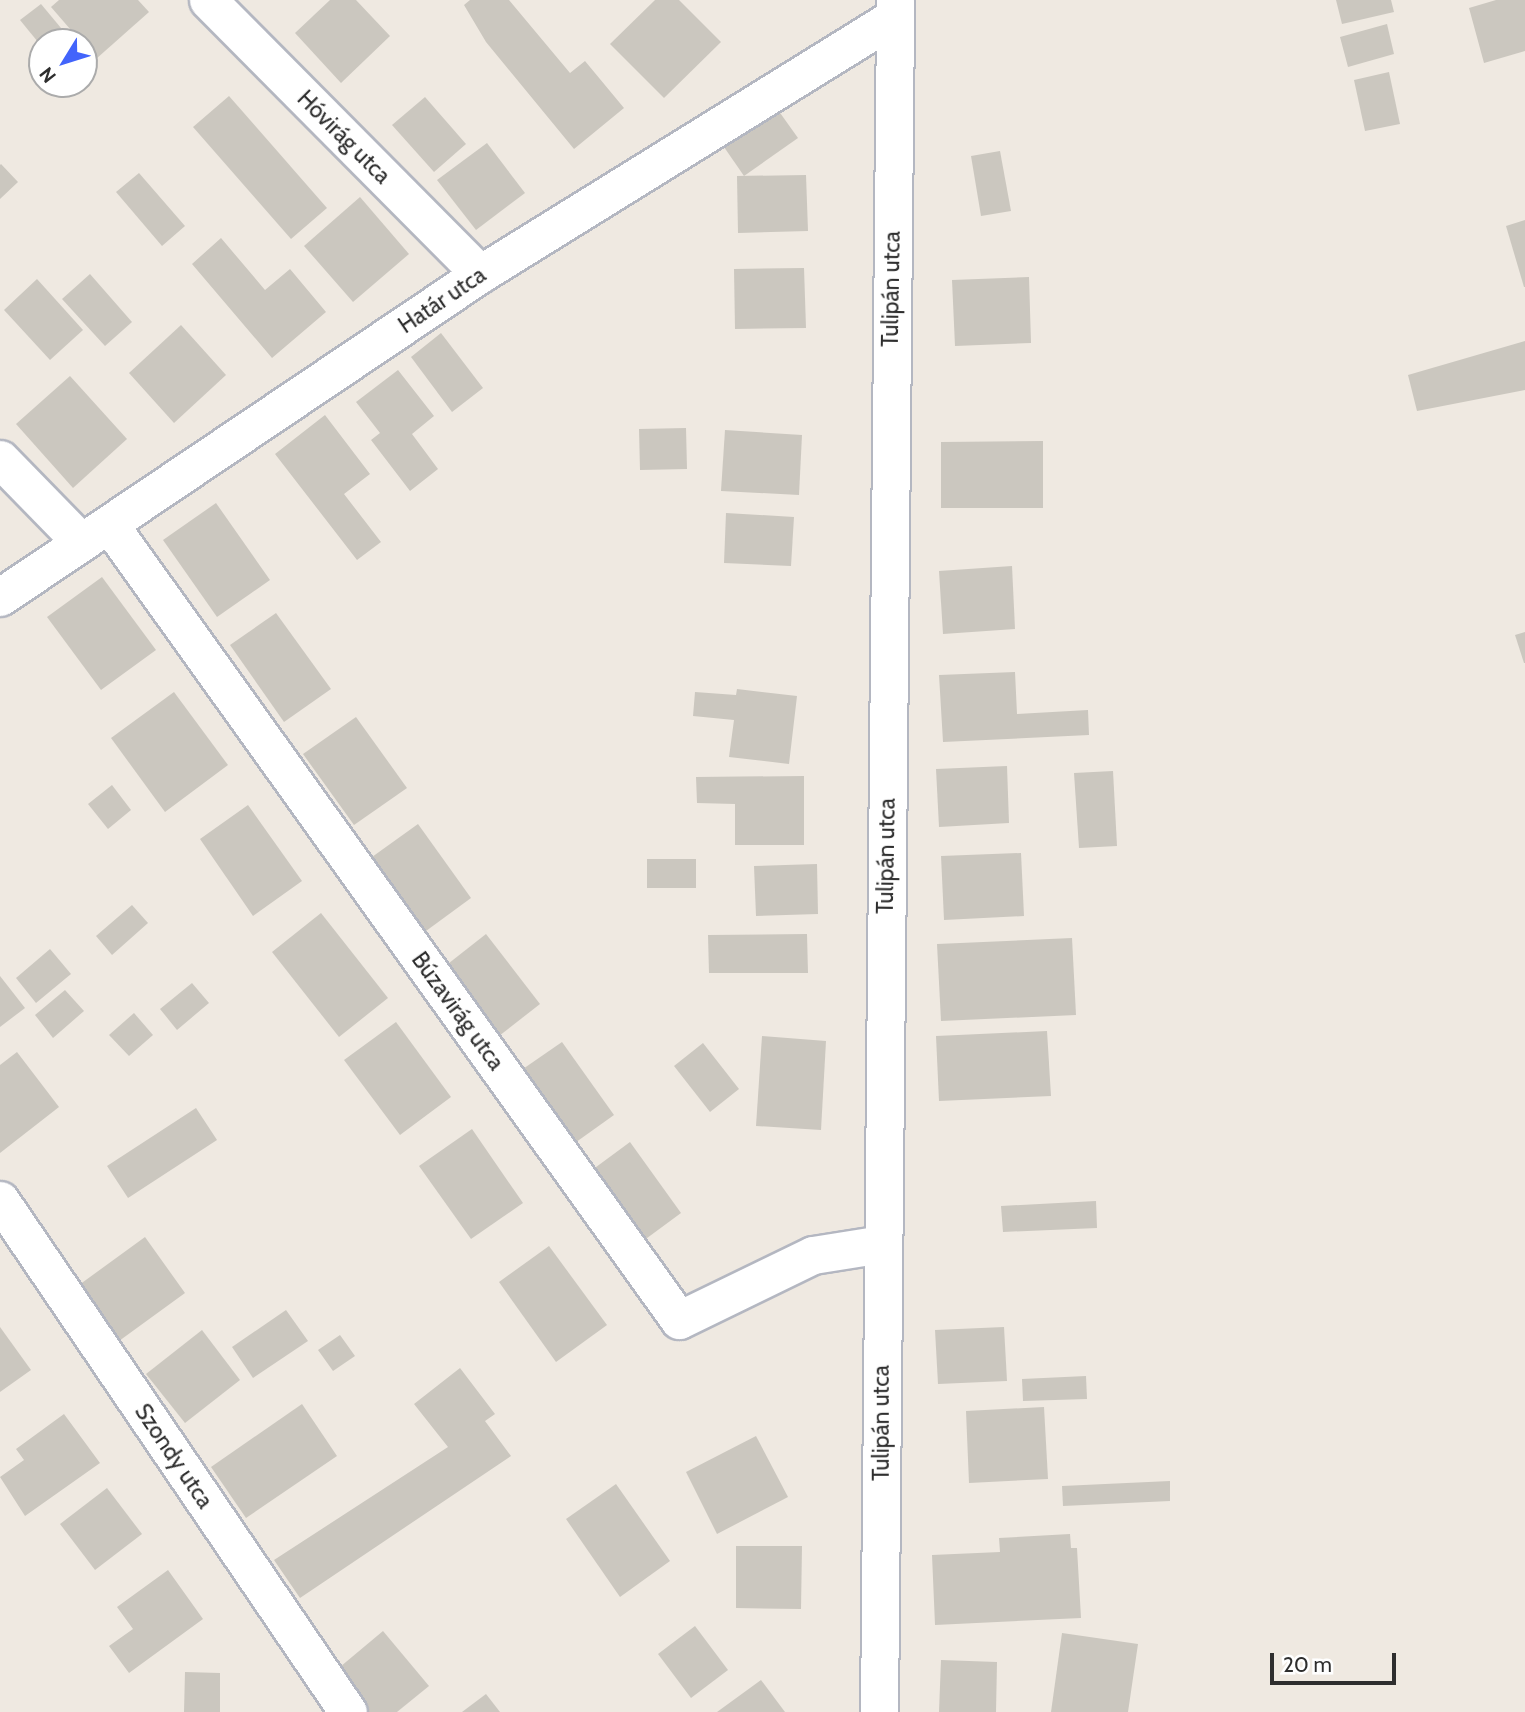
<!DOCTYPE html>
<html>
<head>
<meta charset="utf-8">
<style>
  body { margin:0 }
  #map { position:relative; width:1525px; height:1712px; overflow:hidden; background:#efe9e1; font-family:Cabin,sans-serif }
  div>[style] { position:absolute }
  .building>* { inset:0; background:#cbc7bf }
  .roads { filter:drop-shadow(2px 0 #b4b7c1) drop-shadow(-2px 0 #b4b7c1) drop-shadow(0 2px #b4b7c1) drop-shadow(0 -2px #b4b7c1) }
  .minor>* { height:37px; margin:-18.5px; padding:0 18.5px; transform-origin:18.5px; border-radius:18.5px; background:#fff }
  span { translate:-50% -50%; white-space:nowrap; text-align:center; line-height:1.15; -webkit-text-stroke:6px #fff; paint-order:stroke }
  .street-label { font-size:23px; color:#2e2e2e }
  .north { position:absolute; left:28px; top:28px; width:70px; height:70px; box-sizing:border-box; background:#fff; border:2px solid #ababab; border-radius:50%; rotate:232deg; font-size:19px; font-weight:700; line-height:28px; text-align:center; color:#2e2e2e }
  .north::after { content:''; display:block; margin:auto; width:24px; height:32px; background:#4264fb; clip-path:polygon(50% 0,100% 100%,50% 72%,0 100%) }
  .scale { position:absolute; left:1270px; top:1653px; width:126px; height:32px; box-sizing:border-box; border:4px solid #2e2e2e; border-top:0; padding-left:9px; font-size:21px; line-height:24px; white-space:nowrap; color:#2e2e2e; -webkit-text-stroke:5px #fff; paint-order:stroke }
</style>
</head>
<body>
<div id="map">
  <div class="building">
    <div style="clip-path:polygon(59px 0,138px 0,149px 12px,96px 59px,51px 7px)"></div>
    <div style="clip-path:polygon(330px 0,356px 0,390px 36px,341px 83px,295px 33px)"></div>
    <div style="clip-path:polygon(470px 0,509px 0,570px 73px,585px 61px,624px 108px,574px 149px,486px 42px,464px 5px)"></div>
    <div style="clip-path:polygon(655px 0,679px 0,721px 42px,664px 98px,610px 44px)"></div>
    <div style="clip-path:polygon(1336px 0,1391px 0,1394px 12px,1342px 24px)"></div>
    <div style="clip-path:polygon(1496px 0,1525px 0,1525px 51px,1484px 63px,1469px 8px)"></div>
    <div style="clip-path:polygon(41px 4px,66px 34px,42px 47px,20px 20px)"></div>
    <div style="clip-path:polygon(1387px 24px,1394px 54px,1348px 67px,1340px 37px)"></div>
    <div style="clip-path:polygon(1389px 72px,1400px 124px,1365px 131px,1354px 80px)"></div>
    <div style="clip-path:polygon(229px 96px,327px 208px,291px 239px,193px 127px)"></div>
    <div style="clip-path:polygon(425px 97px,466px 144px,434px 172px,392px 125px)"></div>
    <div style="clip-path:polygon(778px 110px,798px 138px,744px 176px,724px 147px)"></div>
    <div style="clip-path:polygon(487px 143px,525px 193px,476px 230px,437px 180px)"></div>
    <div style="clip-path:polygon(1000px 151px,1011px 211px,981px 216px,971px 156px)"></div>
    <div style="clip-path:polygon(1px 164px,18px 182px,0 199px,0 165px)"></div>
    <div style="clip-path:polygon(139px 173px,185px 226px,162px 246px,116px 192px)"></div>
    <div style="clip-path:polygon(806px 175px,808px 231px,738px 233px,737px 176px)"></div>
    <div style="clip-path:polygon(360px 197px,409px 254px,353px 302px,304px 246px)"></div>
    <div style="clip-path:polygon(1525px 220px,1525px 287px,1524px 287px,1506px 226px)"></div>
    <div style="clip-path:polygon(221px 238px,265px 290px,290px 269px,326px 312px,272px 358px,192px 264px)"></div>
    <div style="clip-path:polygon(804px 268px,806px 328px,735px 329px,734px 269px)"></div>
    <div style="clip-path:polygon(90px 274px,132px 322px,105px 346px,62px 299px)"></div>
    <div style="clip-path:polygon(1029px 277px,1031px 343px,955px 346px,952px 280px)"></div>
    <div style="clip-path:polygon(37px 279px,83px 330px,50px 360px,4px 310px)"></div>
    <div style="clip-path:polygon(181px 325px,226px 375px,174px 423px,129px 373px)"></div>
    <div style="clip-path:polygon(441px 333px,483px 388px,452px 412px,411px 357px)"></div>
    <div style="clip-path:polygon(1525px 341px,1525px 390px,1417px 411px,1408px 375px)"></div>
    <div style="clip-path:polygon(398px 370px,434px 416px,412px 434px,438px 469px,410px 491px,371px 440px,380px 433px,356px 402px)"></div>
    <div style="clip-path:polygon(70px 376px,127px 439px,73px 488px,16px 424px)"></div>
    <div style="clip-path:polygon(325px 415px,370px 474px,344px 494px,381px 542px,357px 560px,275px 454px)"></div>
    <div style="clip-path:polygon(686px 428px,687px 469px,640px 470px,639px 429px)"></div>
    <div style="clip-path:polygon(725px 430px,802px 435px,799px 495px,721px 491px)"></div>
    <div style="clip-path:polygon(1043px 441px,1043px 508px,941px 508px,941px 442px)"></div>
    <div style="clip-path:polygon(216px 503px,270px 580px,217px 617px,163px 540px)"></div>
    <div style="clip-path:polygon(726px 513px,794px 517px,791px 566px,724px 563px)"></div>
    <div style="clip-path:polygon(1012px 566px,1015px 629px,943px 634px,939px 571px)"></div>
    <div style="clip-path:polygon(102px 577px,156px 650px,101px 690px,47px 617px)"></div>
    <div style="clip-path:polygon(276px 613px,331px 689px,284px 722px,230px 645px)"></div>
    <div style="clip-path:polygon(1525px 632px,1525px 663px,1524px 663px,1515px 635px)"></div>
    <div style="clip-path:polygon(1015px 672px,1017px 714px,1088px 710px,1089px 735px,943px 742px,939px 675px)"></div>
    <div style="clip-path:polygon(737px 689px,797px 696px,789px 764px,729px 757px,734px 720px,693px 716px,695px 692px,736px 695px)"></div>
    <div style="clip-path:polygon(174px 692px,228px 765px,165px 812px,111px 738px)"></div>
    <div style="clip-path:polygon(356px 717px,407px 788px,354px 825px,303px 754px)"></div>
    <div style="clip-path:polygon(1007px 766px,1009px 823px,939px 827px,936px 769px)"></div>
    <div style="clip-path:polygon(1113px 771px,1117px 846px,1079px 848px,1074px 773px)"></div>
    <div style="clip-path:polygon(804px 776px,804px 845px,735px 845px,735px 804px,697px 803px,696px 777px)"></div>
    <div style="clip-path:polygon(112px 785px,131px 810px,108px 829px,88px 804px)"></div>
    <div style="clip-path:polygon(248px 805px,302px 881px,253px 916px,200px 839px)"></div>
    <div style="clip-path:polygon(418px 824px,471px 898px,426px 931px,372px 857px)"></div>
    <div style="clip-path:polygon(1021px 853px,1024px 916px,944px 920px,941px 856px)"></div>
    <div style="clip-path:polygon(647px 859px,696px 859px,696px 888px,647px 888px)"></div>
    <div style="clip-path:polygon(817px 864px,818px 914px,756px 916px,754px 866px)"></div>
    <div style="clip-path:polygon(132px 905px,148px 923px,112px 955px,96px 936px)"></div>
    <div style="clip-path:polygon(321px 913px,388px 998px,339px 1037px,272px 952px)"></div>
    <div style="clip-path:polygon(486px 934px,540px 1004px,499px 1036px,444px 967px)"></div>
    <div style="clip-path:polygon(807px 934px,808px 973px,709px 973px,708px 935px)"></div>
    <div style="clip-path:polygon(1072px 938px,1076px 1015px,941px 1021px,937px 944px)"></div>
    <div style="clip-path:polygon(50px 949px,71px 974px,36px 1003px,16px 978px)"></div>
    <div style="clip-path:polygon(0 976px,25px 1008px,0 1027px)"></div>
    <div style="clip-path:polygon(192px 983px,209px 1003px,177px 1030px,160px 1009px)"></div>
    <div style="clip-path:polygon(65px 990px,84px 1011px,53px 1038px,35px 1015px)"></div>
    <div style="clip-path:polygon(134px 1013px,153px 1035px,129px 1056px,109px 1035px)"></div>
    <div style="clip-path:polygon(396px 1022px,451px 1097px,400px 1135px,344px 1060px)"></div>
    <div style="clip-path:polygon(1047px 1031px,1051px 1096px,939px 1101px,936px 1036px)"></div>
    <div style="clip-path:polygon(762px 1036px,826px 1041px,821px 1130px,756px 1126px)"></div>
    <div style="clip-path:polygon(562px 1042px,614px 1115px,572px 1145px,520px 1071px)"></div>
    <div style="clip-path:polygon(703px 1043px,739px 1089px,710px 1112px,674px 1066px)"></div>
    <div style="clip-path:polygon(17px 1052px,59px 1107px,0 1153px,0 1065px)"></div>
    <div style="clip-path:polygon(196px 1108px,217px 1140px,128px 1198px,107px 1166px)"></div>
    <div style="clip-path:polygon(472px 1129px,523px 1203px,471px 1239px,419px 1166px)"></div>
    <div style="clip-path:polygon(630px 1142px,681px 1213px,639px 1244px,588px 1173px)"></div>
    <div style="clip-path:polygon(1096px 1201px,1097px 1228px,1003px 1232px,1001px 1206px)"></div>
    <div style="clip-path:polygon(145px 1237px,185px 1293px,119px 1341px,79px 1285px)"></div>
    <div style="clip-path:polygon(549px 1246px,607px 1325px,556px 1362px,499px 1282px)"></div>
    <div style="clip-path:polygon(286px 1310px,308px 1341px,253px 1378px,232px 1347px)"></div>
    <div style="clip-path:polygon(0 1327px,31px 1370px,0 1392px)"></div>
    <div style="clip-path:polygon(1004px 1327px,1007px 1381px,938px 1384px,935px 1330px)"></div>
    <div style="clip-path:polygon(202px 1330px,240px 1380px,185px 1423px,146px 1374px)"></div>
    <div style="clip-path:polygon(340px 1335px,355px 1356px,333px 1371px,318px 1350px)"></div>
    <div style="clip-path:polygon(460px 1368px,495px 1414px,485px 1421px,511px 1456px,300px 1598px,274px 1560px,448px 1447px,414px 1404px)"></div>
    <div style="clip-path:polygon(1086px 1376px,1087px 1399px,1023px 1401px,1022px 1379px)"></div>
    <div style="clip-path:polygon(302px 1404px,337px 1456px,246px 1518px,211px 1467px)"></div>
    <div style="clip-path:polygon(1044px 1407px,1048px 1479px,969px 1483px,966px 1411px)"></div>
    <div style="clip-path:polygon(64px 1414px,100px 1463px,25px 1516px,0 1477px,24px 1460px,16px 1449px)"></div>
    <div style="clip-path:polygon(756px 1436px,788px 1497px,717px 1534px,686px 1472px)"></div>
    <div style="clip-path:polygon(1170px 1481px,1170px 1501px,1063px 1506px,1062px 1486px)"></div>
    <div style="clip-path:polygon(616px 1484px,670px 1561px,620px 1597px,566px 1519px)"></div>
    <div style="clip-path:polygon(107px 1488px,142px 1534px,95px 1570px,60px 1524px)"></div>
    <div style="clip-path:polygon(1070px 1534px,1071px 1548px,1077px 1548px,1081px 1618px,935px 1625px,932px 1555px,1000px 1552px,999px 1538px)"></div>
    <div style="clip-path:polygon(736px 1546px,802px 1546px,801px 1609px,736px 1608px)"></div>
    <div style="clip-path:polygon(168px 1570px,203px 1619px,129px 1673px,109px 1646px,133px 1629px,117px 1607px)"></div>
    <div style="clip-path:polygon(695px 1626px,728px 1670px,691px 1698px,658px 1654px)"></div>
    <div style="clip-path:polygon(383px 1631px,429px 1686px,397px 1712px,367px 1712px,334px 1672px)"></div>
    <div style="clip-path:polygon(1062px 1633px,1138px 1644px,1128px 1712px,1051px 1712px)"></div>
    <div style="clip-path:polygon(941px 1660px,997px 1662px,996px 1712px,939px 1712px)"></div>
    <div style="clip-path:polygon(185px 1672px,220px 1673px,220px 1712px,184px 1712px)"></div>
    <div style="clip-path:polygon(761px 1680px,785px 1712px,717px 1712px)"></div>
    <div style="clip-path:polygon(486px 1694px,500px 1712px,462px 1712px)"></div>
  </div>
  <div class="roads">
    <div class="minor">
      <div style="left:208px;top:0;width:386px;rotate:45.2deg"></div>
      <div style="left:0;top:459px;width:116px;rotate:45.7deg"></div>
      <div style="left:109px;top:524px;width:979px;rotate:54.39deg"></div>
      <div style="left:679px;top:1320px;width:149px;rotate:-25.9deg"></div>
      <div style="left:813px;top:1255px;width:70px;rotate:-9.1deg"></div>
      <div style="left:0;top:597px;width:579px;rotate:-33.94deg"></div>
      <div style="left:480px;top:274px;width:486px;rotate:-31.8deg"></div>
      <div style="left:0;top:1200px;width:619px;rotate:55.8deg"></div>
      <div style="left:879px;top:1712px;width:1712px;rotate:-89.46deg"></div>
    </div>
  </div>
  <div class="street-label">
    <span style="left:344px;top:137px;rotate:45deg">Hóvirág utca</span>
    <span style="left:891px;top:289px;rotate:-89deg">Tulipán utca</span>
    <span style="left:442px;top:300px;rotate:-34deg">Határ utca</span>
    <span style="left:886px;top:856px;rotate:-89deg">Tulipán utca</span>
    <span style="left:458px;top:1011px;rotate:54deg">Búzavirág utca</span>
    <span style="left:881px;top:1423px;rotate:-90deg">Tulipán utca</span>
    <span style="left:174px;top:1456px;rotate:56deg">Szondy utca</span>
  </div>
  <div class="north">N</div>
  <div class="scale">20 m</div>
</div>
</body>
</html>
